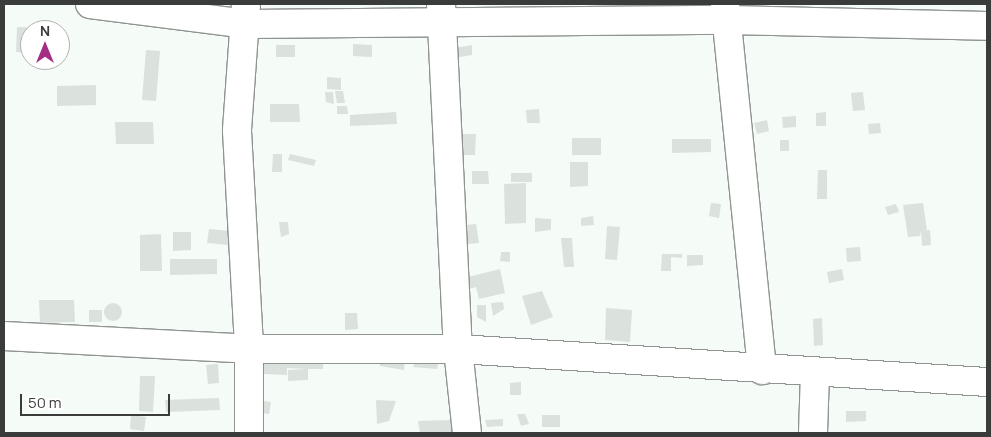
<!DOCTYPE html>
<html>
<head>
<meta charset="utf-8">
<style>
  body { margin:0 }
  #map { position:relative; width:991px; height:437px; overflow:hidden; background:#f5fbf6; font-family:Manrope,sans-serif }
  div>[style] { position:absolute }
  .building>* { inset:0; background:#dbe1dc }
  .round { border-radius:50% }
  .roads { filter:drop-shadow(1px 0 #8f9490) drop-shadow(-1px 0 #8f9490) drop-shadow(0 1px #8f9490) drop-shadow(0 -1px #8f9490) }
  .minor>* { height:28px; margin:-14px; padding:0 14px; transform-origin:14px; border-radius:14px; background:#fff }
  span { translate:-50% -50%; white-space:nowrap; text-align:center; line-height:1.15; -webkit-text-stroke:5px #fff; paint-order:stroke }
  .frame { position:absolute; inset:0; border:5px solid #3a3c3b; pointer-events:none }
  .north { position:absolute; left:20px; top:20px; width:50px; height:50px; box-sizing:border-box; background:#fff; border:1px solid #b0b1b1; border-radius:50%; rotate:0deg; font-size:14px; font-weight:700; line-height:20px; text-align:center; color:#3a3c3b }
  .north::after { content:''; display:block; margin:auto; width:18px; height:22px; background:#a42d85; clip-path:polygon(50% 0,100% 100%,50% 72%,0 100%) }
  .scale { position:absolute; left:20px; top:394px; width:150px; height:22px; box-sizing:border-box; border:2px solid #3a3c3b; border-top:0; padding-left:6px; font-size:15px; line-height:18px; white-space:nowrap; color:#3a3c3b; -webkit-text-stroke:4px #fff; paint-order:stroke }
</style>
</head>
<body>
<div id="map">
  <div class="building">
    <div style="clip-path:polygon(17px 27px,45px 28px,30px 30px,30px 53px,16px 52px)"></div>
    <div style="clip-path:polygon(353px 44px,372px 45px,372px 57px,353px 56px)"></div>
    <div style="clip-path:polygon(276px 45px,295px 45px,295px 57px,276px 57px)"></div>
    <div style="clip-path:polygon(472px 45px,472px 55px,455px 58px,455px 48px)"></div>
    <div style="clip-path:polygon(146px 50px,160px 51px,156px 101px,142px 100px)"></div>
    <div style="clip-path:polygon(327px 77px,341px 78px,341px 90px,327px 89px)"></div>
    <div style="clip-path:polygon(96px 85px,96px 105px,57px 106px,57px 86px)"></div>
    <div style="clip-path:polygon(335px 91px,343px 91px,345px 103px,337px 103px)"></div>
    <div style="clip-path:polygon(325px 92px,333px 92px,334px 104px,326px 102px)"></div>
    <div style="clip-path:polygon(863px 92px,865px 110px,853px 111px,851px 93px)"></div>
    <div style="clip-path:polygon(270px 104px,299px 104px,300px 122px,270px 122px)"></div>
    <div style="clip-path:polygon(337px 106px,347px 106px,348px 114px,337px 114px)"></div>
    <div style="clip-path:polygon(539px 109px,540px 123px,527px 123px,526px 110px)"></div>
    <div style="clip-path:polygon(396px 112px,397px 124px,350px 126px,350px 115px)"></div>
    <div style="clip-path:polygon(826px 112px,826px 126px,816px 126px,816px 113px)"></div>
    <div style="clip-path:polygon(796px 116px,796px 127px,783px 128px,782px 117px)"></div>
    <div style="clip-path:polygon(767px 120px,769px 131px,757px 134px,754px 123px)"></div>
    <div style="clip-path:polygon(115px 122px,153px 122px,154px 144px,116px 144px)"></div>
    <div style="clip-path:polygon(880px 123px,881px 133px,869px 134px,868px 124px)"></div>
    <div style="clip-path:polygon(458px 134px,476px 134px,475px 155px,457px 155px)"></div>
    <div style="clip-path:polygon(572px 138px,601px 138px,601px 155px,572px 155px)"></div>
    <div style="clip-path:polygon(672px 139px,711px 139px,711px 152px,672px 153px)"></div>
    <div style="clip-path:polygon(780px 140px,789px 140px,789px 151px,780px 151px)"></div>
    <div style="clip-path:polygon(273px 154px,282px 154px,282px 172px,272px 172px)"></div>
    <div style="clip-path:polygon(290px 154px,316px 160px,314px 166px,288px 160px)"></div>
    <div style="clip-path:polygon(570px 162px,588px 162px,588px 186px,570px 187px)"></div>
    <div style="clip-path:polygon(818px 170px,827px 170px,827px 199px,817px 199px)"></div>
    <div style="clip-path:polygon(472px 171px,488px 171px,489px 184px,472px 184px)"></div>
    <div style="clip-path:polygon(511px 173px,532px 173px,532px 182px,511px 182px)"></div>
    <div style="clip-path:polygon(526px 183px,526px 223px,505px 224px,504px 184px)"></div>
    <div style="clip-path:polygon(711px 203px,721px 204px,719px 218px,709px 216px)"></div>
    <div style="clip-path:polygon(923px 203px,927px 230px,921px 231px,930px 230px,931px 245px,922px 246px,921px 231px,920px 236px,908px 237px,903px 205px)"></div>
    <div style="clip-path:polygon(896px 204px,899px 212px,888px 215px,885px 207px)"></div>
    <div style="clip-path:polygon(593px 216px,594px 225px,581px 226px,581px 218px)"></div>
    <div style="clip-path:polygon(535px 218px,551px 219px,551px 230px,535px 232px)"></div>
    <div style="clip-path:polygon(279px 222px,288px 222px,289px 234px,281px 237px)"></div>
    <div style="clip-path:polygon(476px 224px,479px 243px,468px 244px,465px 225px)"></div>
    <div style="clip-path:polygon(607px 226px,620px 227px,617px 260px,605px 259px)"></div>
    <div style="clip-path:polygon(209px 229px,230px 231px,229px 245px,207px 243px)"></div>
    <div style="clip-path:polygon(173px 232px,191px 232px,191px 250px,173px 251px)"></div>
    <div style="clip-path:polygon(161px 234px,162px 271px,140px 271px,140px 235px)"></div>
    <div style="clip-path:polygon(561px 238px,572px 238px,574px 267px,564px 267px)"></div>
    <div style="clip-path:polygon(860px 247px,861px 261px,847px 262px,846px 248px)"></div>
    <div style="clip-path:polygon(501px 252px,510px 252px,510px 262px,500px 261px)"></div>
    <div style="clip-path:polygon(662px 254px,682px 254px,682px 258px,671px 257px,671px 271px,661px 271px)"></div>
    <div style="clip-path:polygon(687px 255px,703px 255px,703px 265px,687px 266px)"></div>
    <div style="clip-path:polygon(170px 259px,217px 259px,217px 274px,170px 275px)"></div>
    <div style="clip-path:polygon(500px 269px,505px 293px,479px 299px,476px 287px,466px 290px,468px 277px)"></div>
    <div style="clip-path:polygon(842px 269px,844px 280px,829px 283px,827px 272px)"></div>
    <div style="clip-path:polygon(542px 291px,553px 317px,531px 325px,522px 296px)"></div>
    <div style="clip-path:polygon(39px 300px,74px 300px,75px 322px,40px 323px)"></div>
    <div style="clip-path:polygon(503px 302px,504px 309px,493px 316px,491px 303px)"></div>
    <div class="round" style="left:104px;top:303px;width:18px;height:18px"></div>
    <div style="clip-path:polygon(477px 305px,486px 305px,486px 322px,477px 317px)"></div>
    <div style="clip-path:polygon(606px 308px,632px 310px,630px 342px,605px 340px)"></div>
    <div style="clip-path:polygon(89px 310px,102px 310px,102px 322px,89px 322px)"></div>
    <div style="clip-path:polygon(345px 313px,357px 313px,358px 329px,345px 330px)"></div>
    <div style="clip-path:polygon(822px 318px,823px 345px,814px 346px,813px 319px)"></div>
    <div style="clip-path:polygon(378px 358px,405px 360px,404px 370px,380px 366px)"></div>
    <div style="clip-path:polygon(264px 360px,323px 361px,323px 369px,308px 369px,308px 380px,288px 381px,288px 370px,306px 369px,287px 368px,287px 375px,264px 374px)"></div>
    <div style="clip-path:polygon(416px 361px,439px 361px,437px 369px,413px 367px)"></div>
    <div style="clip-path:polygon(218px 364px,219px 383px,208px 384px,206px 365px)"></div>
    <div style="clip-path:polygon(140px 376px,155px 376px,153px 412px,139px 411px)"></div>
    <div style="clip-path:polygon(521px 382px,521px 395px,510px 395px,510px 383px)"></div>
    <div style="clip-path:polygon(219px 398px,220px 410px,166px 412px,165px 400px)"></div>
    <div style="clip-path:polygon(376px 400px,396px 401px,389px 421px,377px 424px)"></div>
    <div style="clip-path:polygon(263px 401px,271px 402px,269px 414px,261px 413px)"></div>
    <div style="clip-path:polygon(846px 411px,866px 411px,866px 421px,846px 422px)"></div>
    <div style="clip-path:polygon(517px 414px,525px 414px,529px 424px,521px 426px)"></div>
    <div style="clip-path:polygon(131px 415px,146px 417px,144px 431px,130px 429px)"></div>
    <div style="clip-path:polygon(542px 415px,560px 415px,560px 427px,542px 427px)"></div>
    <div style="clip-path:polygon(503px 419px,503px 426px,487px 427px,485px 420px)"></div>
    <div style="clip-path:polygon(450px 420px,453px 433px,420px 433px,418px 421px)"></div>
  </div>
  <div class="roads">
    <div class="minor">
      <div style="left:90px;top:4px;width:157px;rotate:7.3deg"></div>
      <div style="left:246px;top:24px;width:482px;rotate:-0.5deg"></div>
      <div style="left:728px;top:20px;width:259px;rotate:1.3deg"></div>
      <div style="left:246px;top:4px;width:127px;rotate:94.1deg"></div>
      <div style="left:237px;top:131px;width:218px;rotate:86.8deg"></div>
      <div style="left:249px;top:349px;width:84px;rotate:90deg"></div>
      <div style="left:441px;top:4px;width:345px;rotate:87.2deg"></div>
      <div style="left:458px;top:349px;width:84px;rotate:83.9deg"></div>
      <div style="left:725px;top:4px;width:368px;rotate:84.2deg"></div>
      <div style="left:4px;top:336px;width:245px;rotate:3deg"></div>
      <div style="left:249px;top:349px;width:209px"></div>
      <div style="left:458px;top:349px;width:530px;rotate:3.57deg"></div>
      <div style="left:813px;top:433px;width:59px;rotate:-88.1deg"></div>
    </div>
  </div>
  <div class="frame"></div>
  <div class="north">N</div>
  <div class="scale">50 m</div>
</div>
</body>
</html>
